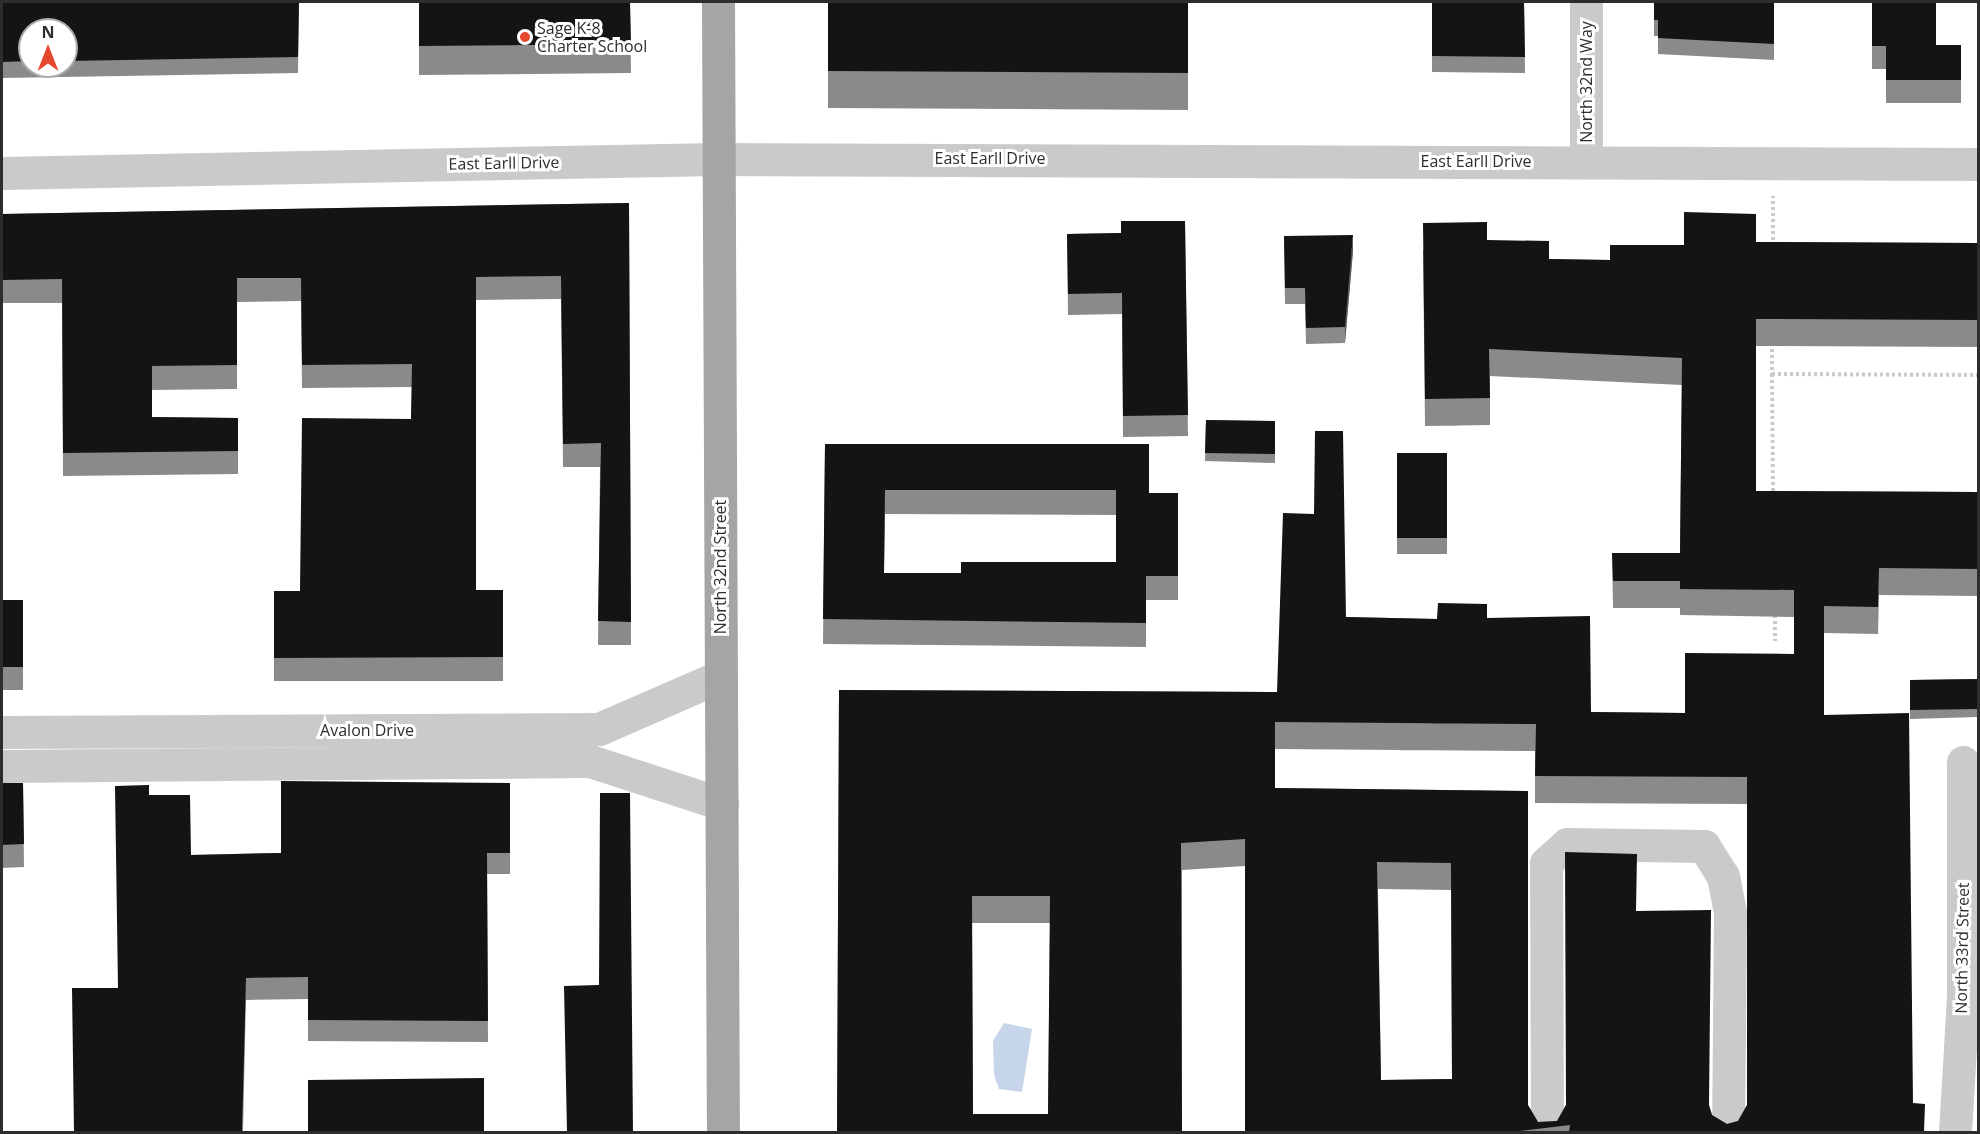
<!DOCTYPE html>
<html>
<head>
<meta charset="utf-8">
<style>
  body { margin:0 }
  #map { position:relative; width:1980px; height:1134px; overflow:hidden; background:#fff; font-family:"Open Sans",sans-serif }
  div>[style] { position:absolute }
  .water>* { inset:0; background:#c7d5eb }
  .path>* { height:4px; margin-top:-2px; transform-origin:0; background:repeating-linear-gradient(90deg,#cacaca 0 3px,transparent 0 6px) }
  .minor>* { height:33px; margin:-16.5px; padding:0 16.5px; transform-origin:16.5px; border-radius:16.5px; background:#cacaca }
  .major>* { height:33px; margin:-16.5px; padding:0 16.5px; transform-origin:16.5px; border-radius:16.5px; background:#a5a5a5 }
  .wall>* { inset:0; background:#8a8a8a }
  .shaded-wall>* { inset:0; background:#5a5a5a }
  .building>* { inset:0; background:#141414 }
  .dots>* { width:16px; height:16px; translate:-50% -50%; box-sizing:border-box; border:3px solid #fff; border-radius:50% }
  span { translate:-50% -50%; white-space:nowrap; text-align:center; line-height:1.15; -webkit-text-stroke:6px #fff; paint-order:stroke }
  .poi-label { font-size:16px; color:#2d2d2d }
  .left { translate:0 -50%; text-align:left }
  .street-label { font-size:16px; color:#2d2d2d }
  .frame { position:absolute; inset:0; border:3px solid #2d2d2d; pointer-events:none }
  .north { position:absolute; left:18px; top:18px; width:60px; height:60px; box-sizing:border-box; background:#fff; border:2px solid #ababab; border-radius:50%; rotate:0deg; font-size:16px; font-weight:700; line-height:24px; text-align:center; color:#2d2d2d }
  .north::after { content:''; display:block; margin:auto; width:21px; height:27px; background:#e5482f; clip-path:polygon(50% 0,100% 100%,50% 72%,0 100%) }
</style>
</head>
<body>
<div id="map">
  <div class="water">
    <div style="clip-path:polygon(1004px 1023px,1032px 1029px,1022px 1092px,999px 1089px,994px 1075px,993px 1041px)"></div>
  </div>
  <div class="path">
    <div style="left:1773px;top:246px;width:50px;rotate:-90deg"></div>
    <div style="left:1772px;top:343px;width:31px;rotate:90deg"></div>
    <div style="left:1772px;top:374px;width:206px;rotate:0.3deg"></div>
    <div style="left:1772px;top:374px;width:119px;rotate:89.5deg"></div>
    <div style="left:1775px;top:615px;width:26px;rotate:90deg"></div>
  </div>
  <div class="minor">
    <div style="left:1586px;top:2px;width:160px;rotate:90deg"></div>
    <div style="left:2px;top:173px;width:716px;rotate:-1.12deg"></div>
    <div style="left:718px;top:159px;width:1260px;rotate:0.23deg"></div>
    <div style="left:2px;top:732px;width:597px;rotate:-0.29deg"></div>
    <div style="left:599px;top:729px;width:133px;rotate:-23.5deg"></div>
    <div style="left:2px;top:766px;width:588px;rotate:-0.49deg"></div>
    <div style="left:590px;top:761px;width:139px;rotate:18deg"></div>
    <div style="left:1547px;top:1132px;width:269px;rotate:-90.2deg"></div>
    <div style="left:1546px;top:863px;width:28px;rotate:-42deg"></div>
    <div style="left:1567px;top:844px;width:137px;rotate:0.8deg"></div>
    <div style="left:1704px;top:846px;width:36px;rotate:58deg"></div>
    <div style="left:1723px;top:876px;width:37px;rotate:79deg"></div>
    <div style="left:1730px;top:912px;width:220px;rotate:90.5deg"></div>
    <div style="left:1955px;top:1132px;width:135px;rotate:-86.6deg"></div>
    <div style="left:1963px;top:997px;width:235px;rotate:-90deg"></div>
  </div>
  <div class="major">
    <div style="left:718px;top:2px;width:1130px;rotate:89.75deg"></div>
  </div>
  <div class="wall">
    <div style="clip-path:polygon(evenodd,2px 2px,299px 2px,298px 73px,2px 78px,2px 2px,30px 30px,66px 30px,66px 66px,30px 66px,30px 30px)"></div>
    <div style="clip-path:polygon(419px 2px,630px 2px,631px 73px,419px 75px)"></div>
    <div style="clip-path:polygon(828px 2px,1188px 2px,1188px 110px,828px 108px)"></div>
    <div style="clip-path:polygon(1432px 2px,1524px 2px,1525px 73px,1432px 72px)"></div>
    <div style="clip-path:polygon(1654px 2px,1774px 2px,1774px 60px,1658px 54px,1658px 36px,1654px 36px)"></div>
    <div style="clip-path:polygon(1872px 2px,1936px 45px,1961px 45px,1961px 103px,1886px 103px,1886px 69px,1872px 69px)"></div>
    <div style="clip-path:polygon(629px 203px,631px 645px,598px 645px,600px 467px,563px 467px,561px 299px,476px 300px,476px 590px,503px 590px,503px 681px,274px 681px,274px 591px,300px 591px,411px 419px,412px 387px,302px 388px,301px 301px,237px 302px,237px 389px,152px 390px,152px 417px,238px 418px,238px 474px,63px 476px,62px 303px,2px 303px,2px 214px)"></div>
    <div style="clip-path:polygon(1185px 221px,1188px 436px,1123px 437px,1122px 314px,1068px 315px,1067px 234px,1121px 233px)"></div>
    <div style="clip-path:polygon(1284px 236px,1353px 251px,1345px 343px,1306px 344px,1305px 304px,1285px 304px)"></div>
    <div style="clip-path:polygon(evenodd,1487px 240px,1549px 259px,1610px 260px,1684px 245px,1756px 242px,1978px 243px,1978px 347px,1756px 346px,1756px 491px,1978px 492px,1978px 596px,1879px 595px,1878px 634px,1824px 633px,1824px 715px,1913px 1103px,1925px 1132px,1245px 1132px,1245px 866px,1182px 870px,1182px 1132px,837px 1132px,839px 690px,1277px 692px,1346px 617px,1437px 619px,1487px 618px,1591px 712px,1685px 713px,1794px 654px,1794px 617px,1680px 615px,1680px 608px,1613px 608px,1612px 553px,1680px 553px,1682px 385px,1490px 376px,1490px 425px,1425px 426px,1423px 250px,1487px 240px,1275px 749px,1535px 751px,1535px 803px,1747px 804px,1747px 1105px,1738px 1121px,1727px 1124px,1712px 1115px,1709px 1106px,1637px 911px,1566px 1105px,1557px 1121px,1538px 1122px,1528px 1105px,1528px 791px,1275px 788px,1275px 749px,1487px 240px,1378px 889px,1451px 890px,1452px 1079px,1381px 1080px,1378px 889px,1487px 240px,972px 923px,1050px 923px,1048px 1114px,973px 1114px,972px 923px)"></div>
    <div style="clip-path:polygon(1206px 420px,1275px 421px,1275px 463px,1205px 461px)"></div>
    <div style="clip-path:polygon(evenodd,825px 444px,1149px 493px,1178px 493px,1178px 600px,1146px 600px,1146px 647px,823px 644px,825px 444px,885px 514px,1116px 515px,1116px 562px,961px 573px,884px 573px,885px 514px)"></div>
    <div style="clip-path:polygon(1397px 453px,1447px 453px,1447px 554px,1397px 554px)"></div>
    <div style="clip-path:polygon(2px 600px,23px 600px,23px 690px,2px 690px)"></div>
    <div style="clip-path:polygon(1978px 679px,1978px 717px,1910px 719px,1910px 680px)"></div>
    <div style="clip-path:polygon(2px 783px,23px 783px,24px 867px,2px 868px)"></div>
    <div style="clip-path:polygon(510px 783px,510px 874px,487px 874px,488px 1042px,308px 1041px,308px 999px,246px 1000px,243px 1132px,74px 1132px,118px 988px,149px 795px,191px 855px,281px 853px)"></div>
  </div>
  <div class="shaded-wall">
    <div style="clip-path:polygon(1353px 235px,1353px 251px,1345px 343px,1345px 327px)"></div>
  </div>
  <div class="building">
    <div style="clip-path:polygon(2px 2px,299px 2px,298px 57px,66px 61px,66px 30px,30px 30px,30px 61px,2px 62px)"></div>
    <div style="clip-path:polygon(419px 2px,630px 2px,631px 44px,419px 46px)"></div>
    <div style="clip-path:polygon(828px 2px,1188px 2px,1188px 73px,828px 71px)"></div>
    <div style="clip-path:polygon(1432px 2px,1524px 2px,1525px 57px,1432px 56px)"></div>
    <div style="clip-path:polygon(1654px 2px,1774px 2px,1774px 44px,1658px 38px,1658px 20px,1654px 20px)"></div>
    <div style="clip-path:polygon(1872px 2px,1936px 2px,1936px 45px,1961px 45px,1961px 80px,1886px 80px,1886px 46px,1872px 46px)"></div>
    <div style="clip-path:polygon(629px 203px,631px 622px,598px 621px,601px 443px,563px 444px,561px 276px,476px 277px,476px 590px,503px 590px,503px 657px,274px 658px,274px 591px,300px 591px,302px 418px,411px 419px,412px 364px,302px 365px,301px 278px,237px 278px,237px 365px,152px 366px,152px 417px,238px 418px,238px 451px,63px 453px,62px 279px,2px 280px,2px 214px)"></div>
    <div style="clip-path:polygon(evenodd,1684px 212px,1756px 214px,1756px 242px,1978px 243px,1978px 320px,1756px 319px,1756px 491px,1978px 492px,1978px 569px,1879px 568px,1878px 607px,1824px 606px,1824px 715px,1909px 713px,1913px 1103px,1925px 1104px,1924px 1132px,1569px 1132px,1570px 1125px,1511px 1132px,1245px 1132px,1245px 839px,1181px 843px,1182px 1132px,837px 1132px,839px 690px,1277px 692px,1283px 513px,1314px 514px,1315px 431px,1343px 431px,1346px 617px,1437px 619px,1438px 603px,1487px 604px,1487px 618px,1590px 616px,1591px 712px,1685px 713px,1685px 653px,1794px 654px,1794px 590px,1680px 589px,1680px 581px,1613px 581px,1612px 553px,1680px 553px,1682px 358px,1489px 349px,1490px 398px,1425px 399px,1423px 223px,1487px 222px,1487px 240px,1549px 241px,1549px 259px,1610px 260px,1610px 245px,1684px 245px,1684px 212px,1275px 722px,1536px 724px,1535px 776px,1747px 777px,1747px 1105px,1738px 1121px,1727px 1124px,1712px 1115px,1709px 1105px,1711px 910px,1636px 911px,1637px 854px,1565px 852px,1566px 1105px,1557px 1121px,1538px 1122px,1528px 1105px,1528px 791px,1275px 788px,1275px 722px,1684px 212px,1377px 862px,1451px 863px,1452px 1079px,1381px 1080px,1377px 862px,1684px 212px,972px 896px,1050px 896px,1048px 1114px,973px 1114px,972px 896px)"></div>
    <div style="clip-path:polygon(1121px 221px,1185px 221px,1188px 415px,1123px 416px,1122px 293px,1068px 294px,1067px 234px,1121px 233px)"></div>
    <div style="clip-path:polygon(1353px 235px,1345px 327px,1306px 328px,1305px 288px,1285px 288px,1284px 236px)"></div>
    <div style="clip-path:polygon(1206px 420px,1275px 421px,1275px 454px,1205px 453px)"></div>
    <div style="clip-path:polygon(evenodd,825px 444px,1149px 444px,1149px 493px,1178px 493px,1178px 576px,1146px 576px,1146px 623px,823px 619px,825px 444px,885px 490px,1116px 490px,1116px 562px,961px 562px,961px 573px,884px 573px,885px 490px)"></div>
    <div style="clip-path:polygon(1397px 453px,1447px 453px,1447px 538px,1397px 538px)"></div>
    <div style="clip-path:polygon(2px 600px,23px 600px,23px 667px,2px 667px)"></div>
    <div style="clip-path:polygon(1978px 679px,1978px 709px,1910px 710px,1910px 680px)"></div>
    <div style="clip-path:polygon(281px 781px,510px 783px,510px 853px,487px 853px,488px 1021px,308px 1020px,308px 977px,246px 978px,242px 1132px,74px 1132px,72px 988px,118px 988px,115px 786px,149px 785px,149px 795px,190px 795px,191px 855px,281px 853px)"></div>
    <div style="clip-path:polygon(2px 783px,23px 783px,24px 844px,2px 845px)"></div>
    <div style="clip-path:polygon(600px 793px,630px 793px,633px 1132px,567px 1132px,564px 986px,599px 985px)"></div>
    <div style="clip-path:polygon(484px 1078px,484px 1132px,308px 1132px,308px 1080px)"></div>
  </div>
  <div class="dots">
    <div style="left:525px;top:37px;background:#e5482f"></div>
  </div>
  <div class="poi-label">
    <span class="left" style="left:537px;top:37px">Sage K-8<br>Charter School</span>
  </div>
  <div class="street-label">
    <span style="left:1586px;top:82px;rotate:-90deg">North 32nd Way</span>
    <span style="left:990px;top:158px">East Earll Drive</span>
    <span style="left:1476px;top:161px">East Earll Drive</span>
    <span style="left:504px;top:163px;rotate:-1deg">East Earll Drive</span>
    <span style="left:720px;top:567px;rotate:-90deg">North 32nd Street</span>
    <span style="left:367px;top:730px">Avalon Drive</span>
    <span style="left:1962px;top:948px;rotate:-89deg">North 33rd Street</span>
  </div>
  <div class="frame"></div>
  <div class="north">N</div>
</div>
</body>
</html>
